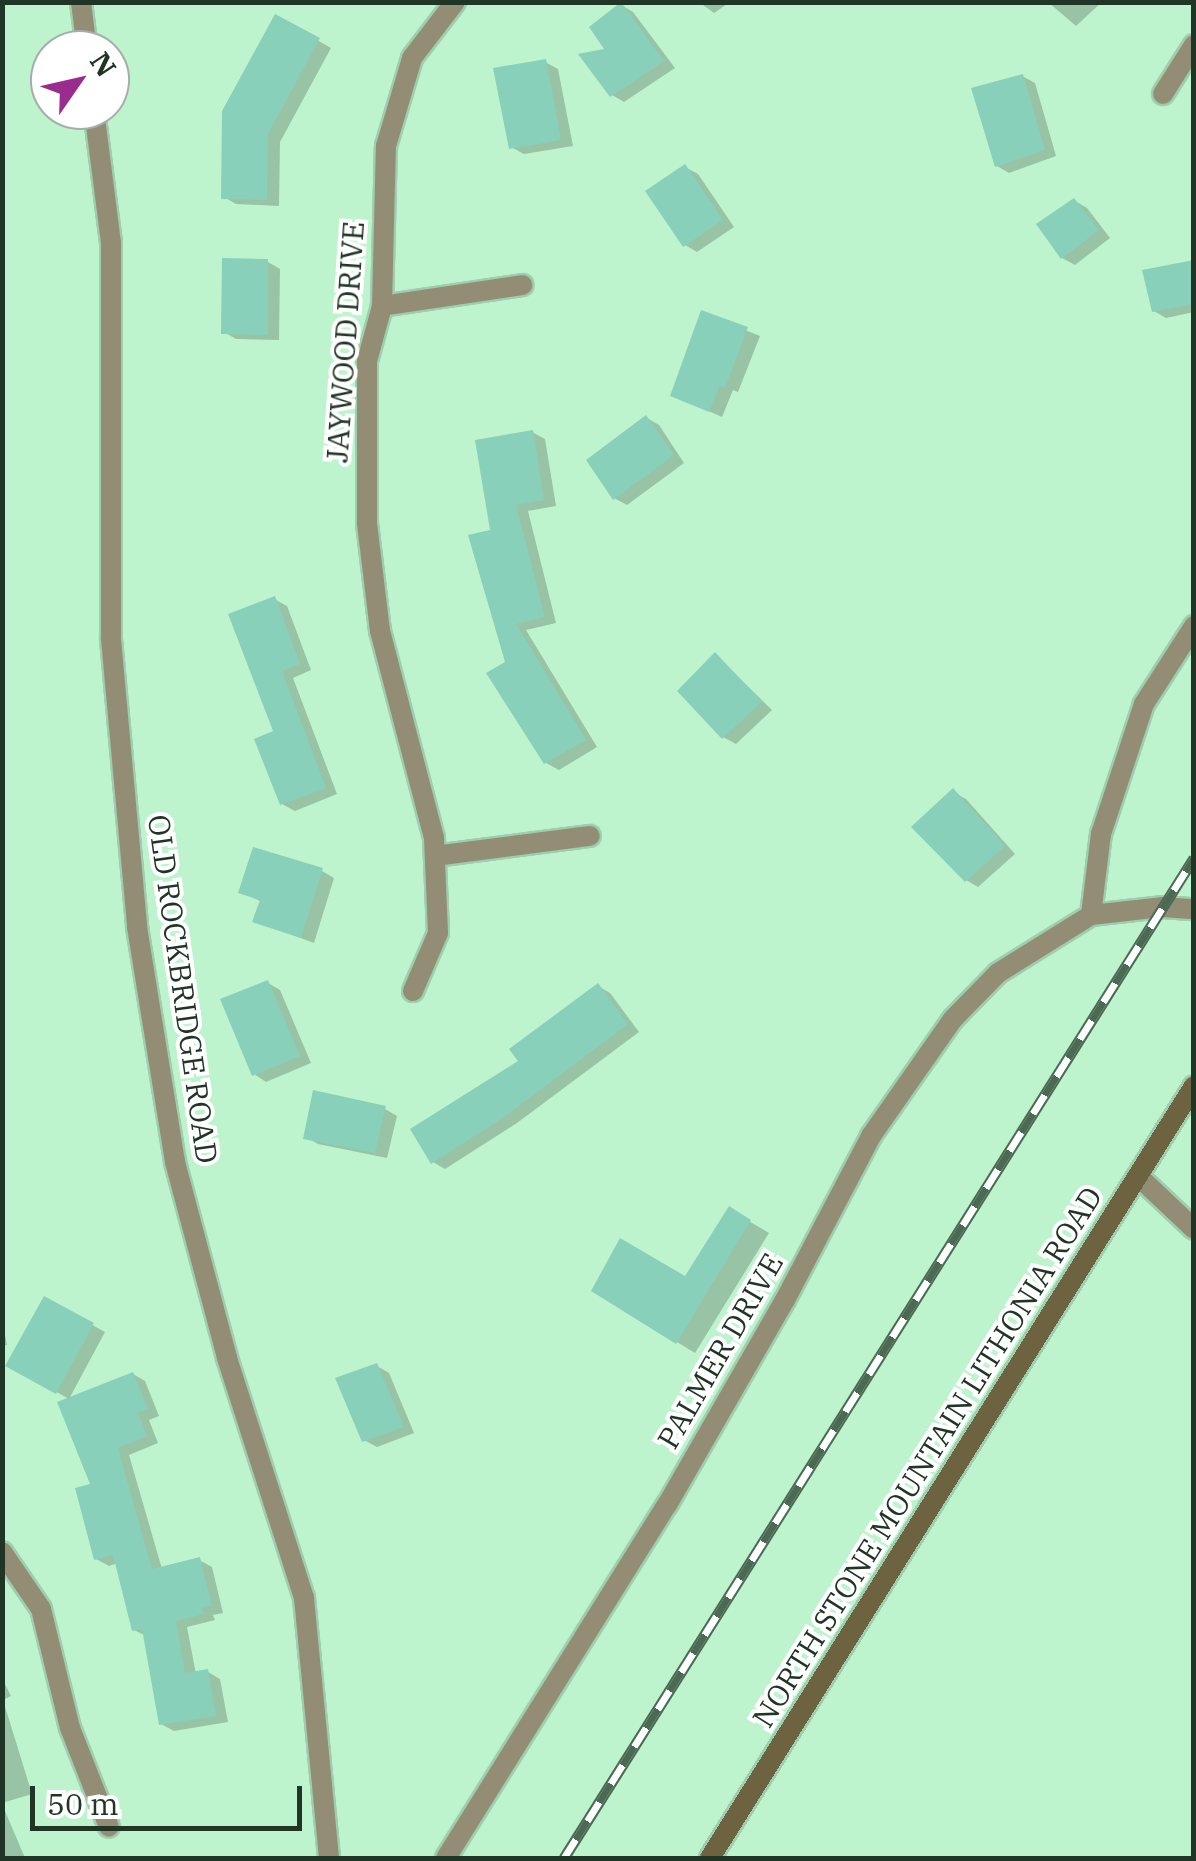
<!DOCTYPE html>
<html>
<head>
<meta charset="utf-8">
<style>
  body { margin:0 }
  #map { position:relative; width:1196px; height:1861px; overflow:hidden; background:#bef4cd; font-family:"IBM Plex Serif",serif }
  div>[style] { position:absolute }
  .shadow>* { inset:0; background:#0003 }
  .building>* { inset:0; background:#89d0ba }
  .roads { filter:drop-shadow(2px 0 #9eceac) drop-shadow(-2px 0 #9eceac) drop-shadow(0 2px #9eceac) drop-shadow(0 -2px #9eceac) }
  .minor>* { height:20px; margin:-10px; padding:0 10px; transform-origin:10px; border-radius:10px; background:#948d76 }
  .secondary>* { height:20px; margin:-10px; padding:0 10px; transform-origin:10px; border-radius:10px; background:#6e6341 }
  .rail>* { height:11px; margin-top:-5.5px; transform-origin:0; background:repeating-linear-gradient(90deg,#fff 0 22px,#4b6953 0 44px); box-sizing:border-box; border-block:2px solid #4b6953 }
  span { translate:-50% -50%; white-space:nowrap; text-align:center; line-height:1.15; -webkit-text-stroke:8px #fff; paint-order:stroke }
  .street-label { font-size:30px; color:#203526 }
  .frame { position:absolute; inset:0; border:5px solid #203526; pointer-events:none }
  .north { position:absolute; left:30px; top:30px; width:100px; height:100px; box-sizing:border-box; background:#fff; border:2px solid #a6aea8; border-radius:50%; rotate:56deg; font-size:28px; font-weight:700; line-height:40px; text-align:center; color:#203526 }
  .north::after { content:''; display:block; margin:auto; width:35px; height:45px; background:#992c8c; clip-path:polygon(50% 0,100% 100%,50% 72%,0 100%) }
  .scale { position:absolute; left:30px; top:1786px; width:272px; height:45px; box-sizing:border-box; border:5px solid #203526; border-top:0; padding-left:12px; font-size:30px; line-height:35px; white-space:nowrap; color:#203526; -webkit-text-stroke:8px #fff; paint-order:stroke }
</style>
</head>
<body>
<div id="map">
  <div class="shadow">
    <div style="clip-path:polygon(699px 2px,730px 2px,714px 13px)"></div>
    <div style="clip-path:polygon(1048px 2px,1102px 2px,1076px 26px)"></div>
    <div style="clip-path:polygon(621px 5px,633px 12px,675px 68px,624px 102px,612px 95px,608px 51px)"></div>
    <div style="clip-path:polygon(276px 17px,331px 48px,280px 142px,279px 206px,236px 204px,224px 197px)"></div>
    <div style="clip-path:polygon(545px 62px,558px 69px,573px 146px,524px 154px,511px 147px)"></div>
    <div style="clip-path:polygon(1022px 76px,1035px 83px,1056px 156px,1009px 173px,997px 166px)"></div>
    <div style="clip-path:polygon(685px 167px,698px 174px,734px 227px,697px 252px,685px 245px)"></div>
    <div style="clip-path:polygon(1075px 201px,1087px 208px,1110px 238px,1075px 265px,1062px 258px)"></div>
    <div style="clip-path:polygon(268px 262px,280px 269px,279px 340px,236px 339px,224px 332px)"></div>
    <div style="clip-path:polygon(1194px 262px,1194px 312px,1166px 318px,1154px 311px)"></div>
    <div style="clip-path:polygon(703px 313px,760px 336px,738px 392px,733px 390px,722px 417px,673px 395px)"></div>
    <div style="clip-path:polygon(647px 418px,659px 425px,684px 463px,627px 505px,614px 498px)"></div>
    <div style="clip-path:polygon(532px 432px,545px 439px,556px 506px,528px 511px,556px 623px,526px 630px,597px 747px,559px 770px,546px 763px,508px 663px,493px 532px)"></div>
    <div style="clip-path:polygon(274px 599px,287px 606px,311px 670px,293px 678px,337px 794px,295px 811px,282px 804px)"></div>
    <div style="clip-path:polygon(716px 655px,772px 710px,736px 744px,723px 737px)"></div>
    <div style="clip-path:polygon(953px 792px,966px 799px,1015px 854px,978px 887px,966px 880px)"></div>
    <div style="clip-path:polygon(322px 871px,334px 878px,314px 943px,255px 921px,262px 902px,241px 892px)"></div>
    <div style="clip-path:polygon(268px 983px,280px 990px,311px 1063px,266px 1082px,254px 1074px)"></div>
    <div style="clip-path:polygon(598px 986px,610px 993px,639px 1032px,517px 1123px,445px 1169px,433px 1162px,522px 1061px)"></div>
    <div style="clip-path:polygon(385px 1109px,397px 1116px,387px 1158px,318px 1144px,306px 1137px)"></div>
    <div style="clip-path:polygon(730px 1210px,769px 1233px,695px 1353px,677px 1342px,686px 1279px)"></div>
    <div style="clip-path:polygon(45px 1299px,105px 1332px,69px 1399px,9px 1365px)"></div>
    <div style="clip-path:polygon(2px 1319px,7px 1345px,2px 1346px)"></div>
    <div style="clip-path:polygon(377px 1366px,389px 1373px,414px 1433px,377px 1447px,364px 1440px)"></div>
    <div style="clip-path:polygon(133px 1374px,145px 1381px,159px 1416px,149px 1420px,158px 1443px,129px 1455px,162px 1569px,199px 1560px,212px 1567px,223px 1613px,213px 1615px,215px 1620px,187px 1627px,196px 1674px,208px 1672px,220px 1679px,228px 1722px,174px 1731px,161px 1724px,146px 1636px,134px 1630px,118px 1563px,109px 1566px,96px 1559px,93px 1486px)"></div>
    <div style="clip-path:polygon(2px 1678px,11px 1696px,3px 1700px,32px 1794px,2px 1803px)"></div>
    <div style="clip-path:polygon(2px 1804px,25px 1858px,2px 1858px)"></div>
  </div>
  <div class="building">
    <div style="clip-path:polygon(621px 2px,664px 61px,610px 97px,578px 54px,604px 49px,589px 27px)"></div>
    <div style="clip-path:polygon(275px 14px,320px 38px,268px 134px,267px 200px,221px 199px,222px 111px)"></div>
    <div style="clip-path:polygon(546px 59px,561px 140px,509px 149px,493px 68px)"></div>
    <div style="clip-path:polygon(1023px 74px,1045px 150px,995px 167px,971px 88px)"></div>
    <div style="clip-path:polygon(685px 164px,723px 220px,683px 247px,645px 191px)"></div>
    <div style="clip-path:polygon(1074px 198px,1099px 230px,1061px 259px,1036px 224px)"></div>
    <div style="clip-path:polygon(222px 258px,268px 259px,268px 335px,221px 334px)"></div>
    <div style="clip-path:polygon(1194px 260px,1194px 304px,1152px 312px,1142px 270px)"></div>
    <div style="clip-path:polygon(701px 310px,748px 327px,725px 388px,720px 385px,709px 412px,670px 396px)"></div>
    <div style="clip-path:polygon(646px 415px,674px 455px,613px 500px,586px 460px)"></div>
    <div style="clip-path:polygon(533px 430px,544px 500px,516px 505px,545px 617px,516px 624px,586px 740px,544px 764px,486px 673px,505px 662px,468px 535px,490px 530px,475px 440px)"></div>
    <div style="clip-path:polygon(275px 596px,300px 664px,282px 671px,326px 788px,280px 805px,254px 739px,273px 731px,228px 614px)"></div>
    <div style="clip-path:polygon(715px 652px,762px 702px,722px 739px,677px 691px)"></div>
    <div style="clip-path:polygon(953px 788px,1005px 846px,965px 882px,911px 827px)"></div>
    <div style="clip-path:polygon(253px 847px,323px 868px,301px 938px,252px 922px,260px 900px,238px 893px)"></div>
    <div style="clip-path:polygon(268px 980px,300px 1056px,252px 1076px,220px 999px)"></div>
    <div style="clip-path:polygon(598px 983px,628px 1024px,504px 1117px,431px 1164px,410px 1129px,518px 1061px,509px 1049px)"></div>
    <div style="clip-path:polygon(313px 1090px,386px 1106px,375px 1153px,303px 1139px)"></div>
    <div style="clip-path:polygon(729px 1206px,751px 1220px,676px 1344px,591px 1291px,620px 1238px,685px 1276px)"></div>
    <div style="clip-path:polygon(44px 1296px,94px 1323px,56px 1394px,5px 1366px)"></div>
    <div style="clip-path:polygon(377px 1363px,404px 1427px,362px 1442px,335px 1378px)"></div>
    <div style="clip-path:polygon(133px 1372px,148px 1409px,138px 1413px,147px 1436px,118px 1448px,152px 1569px,200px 1557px,212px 1606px,202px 1608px,204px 1614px,176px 1621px,185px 1673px,208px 1669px,216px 1716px,159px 1725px,142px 1629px,132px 1631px,113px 1555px,94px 1560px,75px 1488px,90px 1484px,57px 1402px)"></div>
  </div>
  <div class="roads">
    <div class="minor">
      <div style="left:81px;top:2px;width:48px;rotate:82.9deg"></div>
      <div style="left:1163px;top:94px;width:58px;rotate:-57.7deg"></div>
      <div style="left:94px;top:110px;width:134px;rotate:82.7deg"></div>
      <div style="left:111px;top:243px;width:396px;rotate:90deg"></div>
      <div style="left:111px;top:639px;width:289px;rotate:84.8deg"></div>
      <div style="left:137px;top:927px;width:238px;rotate:80.8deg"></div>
      <div style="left:175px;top:1162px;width:203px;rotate:75.1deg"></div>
      <div style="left:227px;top:1358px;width:252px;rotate:72.2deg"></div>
      <div style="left:304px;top:1598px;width:261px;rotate:84.5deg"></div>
      <div style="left:382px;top:306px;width:142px;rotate:-8.5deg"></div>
      <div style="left:435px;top:856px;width:156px;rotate:-7.4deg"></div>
      <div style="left:1091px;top:915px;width:82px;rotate:-83deg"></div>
      <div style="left:1101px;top:834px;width:137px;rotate:-71.7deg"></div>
      <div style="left:1144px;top:704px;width:93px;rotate:-57.3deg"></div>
      <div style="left:413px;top:991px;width:63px;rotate:-66.7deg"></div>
      <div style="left:438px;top:933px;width:95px;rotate:-92.4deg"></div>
      <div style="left:434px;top:838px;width:214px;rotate:-104.6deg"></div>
      <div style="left:380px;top:631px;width:109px;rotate:-96.9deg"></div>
      <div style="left:367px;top:523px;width:162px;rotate:-90deg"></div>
      <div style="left:367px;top:361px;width:57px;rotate:-74.7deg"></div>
      <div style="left:382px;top:306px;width:160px;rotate:-88.6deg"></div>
      <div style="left:386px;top:146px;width:92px;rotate:-73.5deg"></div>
      <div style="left:412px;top:58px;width:71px;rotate:-52.5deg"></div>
      <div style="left:1138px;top:1176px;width:77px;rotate:43.4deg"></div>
      <div style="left:2px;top:1552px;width:69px;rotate:55.6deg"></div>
      <div style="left:41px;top:1609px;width:122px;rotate:76.3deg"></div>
      <div style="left:70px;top:1728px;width:106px;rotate:68.5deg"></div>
      <div style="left:446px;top:1858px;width:416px;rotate:-58deg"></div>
      <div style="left:667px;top:1505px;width:237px;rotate:-60.1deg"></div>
      <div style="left:785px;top:1300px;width:185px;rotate:-62.3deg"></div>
      <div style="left:871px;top:1136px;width:143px;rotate:-55deg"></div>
      <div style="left:953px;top:1019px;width:64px;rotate:-45.6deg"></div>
      <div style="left:998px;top:973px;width:110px;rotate:-31.9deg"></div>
      <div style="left:1091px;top:915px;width:71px;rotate:-6.4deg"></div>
      <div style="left:1162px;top:907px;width:32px;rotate:4deg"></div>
    </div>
    <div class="secondary">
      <div style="left:710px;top:1858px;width:911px;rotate:-57.91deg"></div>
    </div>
  </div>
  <div class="rail">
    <div style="left:564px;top:1858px;width:1182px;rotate:-57.79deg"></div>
  </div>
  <div class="street-label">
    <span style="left:345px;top:342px;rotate:-86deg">JAYWOOD DRIVE</span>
    <span style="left:183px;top:989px;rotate:82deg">OLD ROCKBRIDGE ROAD</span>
    <span style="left:720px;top:1351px;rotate:-60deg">PALMER DRIVE</span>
    <span style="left:927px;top:1457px;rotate:-58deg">NORTH STONE MOUNTAIN LITHONIA ROAD</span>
  </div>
  <div class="frame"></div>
  <div class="north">N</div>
  <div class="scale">50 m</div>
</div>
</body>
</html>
